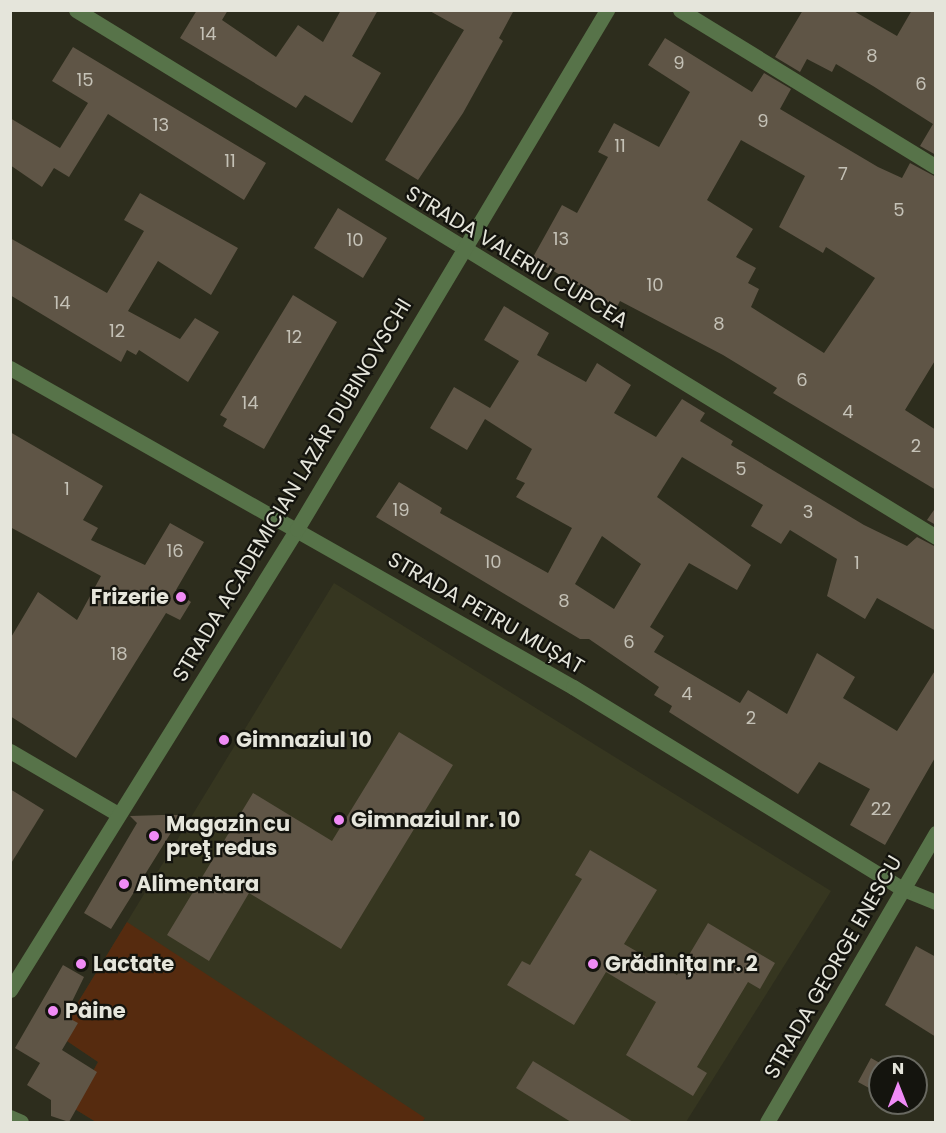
<!DOCTYPE html>
<html>
<head>
<meta charset="utf-8">
<style>
  body { margin:0 }
  #map { position:relative; width:946px; height:1133px; overflow:hidden; background:#2d2d1d; font-family:Poppins,sans-serif }
  div>[style] { position:absolute }
  .built>* { inset:0; background:#363620 }
  .green>* { inset:0; background:#562b0f }
  .building>* { inset:0; background:#5f5546 }
  .minor>* { height:15px; margin:-7.5px; padding:0 7.5px; transform-origin:7.5px; border-radius:7.5px; background:#577349 }
  .tertiary>* { height:15px; margin:-7.5px; padding:0 7.5px; transform-origin:7.5px; border-radius:7.5px; background:#577349 }
  .dots>* { width:16px; height:16px; translate:-50% -50%; box-sizing:border-box; border:3px solid #14140e; border-radius:50% }
  span { translate:-50% -50%; white-space:nowrap; text-align:center; line-height:1.15; -webkit-text-stroke:4.5px #14140e; paint-order:stroke }
  .number-label { font-size:18px; color:#c4c1b6 }
  .number-label span { -webkit-text-stroke-width:0 }
  .street-label { font-size:21px; color:#e5e5db }
  .poi-label { font-size:21px; color:#e5e5db; font-weight:700 }
  .right { translate:-100% -50%; text-align:right }
  .left { translate:0 -50%; text-align:left }
  .frame { position:absolute; inset:0; border:12px solid #e5e5db; pointer-events:none }
  .north { position:absolute; left:868px; top:1055px; width:60px; height:60px; box-sizing:border-box; background:#14140e; border:2px solid #686860; border-radius:50%; rotate:0deg; font-size:16px; font-weight:700; line-height:24px; text-align:center; color:#e5e5db }
  .north::after { content:''; display:block; margin:auto; width:21px; height:27px; background:#f08bf6; clip-path:polygon(50% 0,100% 100%,50% 72%,0 100%) }
</style>
</head>
<body>
<div id="map">
  <div class="built">
    <div style="clip-path:polygon(334px 583px,831px 891px,686px 1122px,96px 1122px,73px 1108px,98px 1062px,58px 1035px)"></div>
  </div>
  <div class="green">
    <div style="clip-path:polygon(127px 922px,425px 1118px,422px 1122px,96px 1122px,73px 1108px,98px 1062px,58px 1035px)"></div>
  </div>
  <div class="building">
    <div style="clip-path:polygon(197px 10px,228px 10px,222px 20px,276px 57px,298px 25px,323px 42px,341px 10px,378px 10px,352px 56px,381px 73px,352px 123px,305px 95px,296px 108px,180px 38px)"></div>
    <div style="clip-path:polygon(428px 10px,514px 10px,499px 38px,503px 41px,463px 113px,418px 180px,385px 160px,464px 30px)"></div>
    <div style="clip-path:polygon(803px 10px,852px 10px,897px 36px,912px 10px,936px 10px,936px 155px,920px 146px,933px 124px,873px 86px,836px 64px,832px 72px,807px 59px,800px 72px,775px 57px)"></div>
    <div style="clip-path:polygon(evenodd,665px 38px,752px 92px,764px 73px,791px 89px,780px 109px,878px 167px,902px 178px,910px 163px,936px 177px,936px 359px,905px 410px,936px 430px,936px 490px,773px 393px,777px 388px,723px 355px,620px 301px,617px 307px,532px 259px,562px 205px,577px 213px,608px 157px,598px 152px,614px 123px,659px 147px,690px 92px,648px 65px,665px 38px,741px 140px,805px 176px,779px 227px,823px 253px,826px 247px,875px 278px,824px 353px,751px 307px,759px 289px,748px 283px,756px 268px,736px 257px,753px 229px,707px 200px,741px 140px)"></div>
    <div style="clip-path:polygon(73px 47px,266px 163px,244px 200px,108px 114px,69px 177px,54px 168px,42px 187px,10px 165px,10px 118px,60px 148px,88px 103px,52px 81px)"></div>
    <div style="clip-path:polygon(140px 193px,238px 248px,211px 295px,158px 261px,128px 311px,180px 339px,195px 318px,219px 332px,188px 382px,139px 350px,136px 355px,127px 350px,121px 362px,10px 295px,10px 238px,107px 293px,144px 231px,124px 220px)"></div>
    <div style="clip-path:polygon(338px 208px,387px 238px,363px 278px,314px 248px)"></div>
    <div style="clip-path:polygon(293px 295px,337px 322px,264px 449px,223px 426px,227px 419px,220px 415px)"></div>
    <div style="clip-path:polygon(evenodd,504px 306px,549px 333px,537px 355px,586px 382px,597px 363px,631px 385px,614px 413px,656px 437px,682px 399px,705px 413px,700px 421px,733px 441px,731px 445px,864px 525px,907px 546px,917px 537px,936px 547px,936px 631px,877px 598px,865px 619px,827px 596px,837px 559px,790px 530px,781px 544px,751px 526px,763px 505px,682px 457px,657px 497px,751px 565px,737px 590px,689px 563px,650px 627px,664px 636px,654px 652px,740px 703px,748px 690px,787px 714px,817px 653px,855px 677px,843px 698px,897px 731px,936px 669px,936px 756px,885px 845px,850px 825px,870px 789px,819px 762px,798px 794px,669px 712px,672px 706px,654px 695px,659px 687px,589px 639px,580px 639px,376px 517px,399px 482px,442px 508px,440px 513px,548px 573px,572px 528px,516px 497px,525px 483px,516px 479px,532px 449px,485px 419px,467px 450px,430px 428px,454px 387px,490px 408px,519px 361px,484px 340px,504px 306px,602px 536px,641px 564px,614px 609px,575px 584px,602px 536px)"></div>
    <div style="clip-path:polygon(10px 432px,103px 486px,83px 520px,98px 528px,91px 540px,145px 565px,170px 523px,204px 542px,176px 590px,191px 602px,180px 620px,166px 613px,76px 758px,10px 716px,10px 639px,38px 592px,77px 620px,101px 576px,10px 527px)"></div>
    <div style="clip-path:polygon(936px 507px,936px 525px,927px 520px)"></div>
    <div style="clip-path:polygon(399px 732px,453px 765px,341px 949px,249px 893px,209px 961px,167px 935px,253px 793px,332px 841px)"></div>
    <div style="clip-path:polygon(10px 789px,44px 810px,10px 865px)"></div>
    <div style="clip-path:polygon(162px 815px,182px 815px,111px 929px,84px 913px,137px 823px,130px 816px)"></div>
    <div style="clip-path:polygon(590px 850px,657px 890px,624px 944px,677px 975px,708px 923px,775px 963px,760px 989px,748px 982px,697px 1067px,707px 1073px,693px 1096px,626px 1055px,656px 1002px,606px 972px,574px 1025px,507px 985px,522px 961px,530px 965px,582px 879px,575px 875px)"></div>
    <div style="clip-path:polygon(916px 946px,936px 957px,936px 1037px,885px 1005px)"></div>
    <div style="clip-path:polygon(63px 965px,84px 977px,65px 1016px,78px 1023px,62px 1050px,97px 1072px,69px 1122px,51px 1116px,51px 1100px,27px 1085px,40px 1063px,15px 1048px)"></div>
    <div style="clip-path:polygon(871px 1058px,887px 1067px,880px 1067px,880px 1094px,858px 1082px)"></div>
    <div style="clip-path:polygon(533px 1061px,633px 1122px,571px 1122px,516px 1088px)"></div>
  </div>
  <div class="minor">
    <div style="left:76px;top:10px;width:1009px;rotate:31.5deg"></div>
    <div style="left:680px;top:10px;width:300px;rotate:31.5deg"></div>
    <div style="left:10px;top:368px;width:647px;rotate:29.54deg"></div>
    <div style="left:573px;top:687px;width:385px;rotate:31.5deg"></div>
    <div style="left:901px;top:888px;width:38px;rotate:22deg"></div>
    <div style="left:10px;top:751px;width:123px;rotate:30.3deg"></div>
    <div style="left:10px;top:1117px;width:12px;rotate:24deg"></div>
    <div style="left:767px;top:1122px;width:335px;rotate:-59.7deg"></div>
  </div>
  <div class="tertiary">
    <div style="left:10px;top:990px;width:543px;rotate:-58.1deg"></div>
    <div style="left:297px;top:529px;width:605px;rotate:-59.15deg"></div>
  </div>
  <div class="dots">
    <div style="left:181px;top:597px;background:#f08bf6"></div>
    <div style="left:224px;top:740px;background:#f08bf6"></div>
    <div style="left:339px;top:820px;background:#f08bf6"></div>
    <div style="left:154px;top:836px;background:#f08bf6"></div>
    <div style="left:124px;top:884px;background:#f08bf6"></div>
    <div style="left:81px;top:964px;background:#f08bf6"></div>
    <div style="left:593px;top:964px;background:#f08bf6"></div>
    <div style="left:53px;top:1011px;background:#f08bf6"></div>
  </div>
  <div class="number-label">
    <span style="left:208px;top:34px">14</span>
    <span style="left:872px;top:56px">8</span>
    <span style="left:679px;top:63px">9</span>
    <span style="left:85px;top:80px">15</span>
    <span style="left:921px;top:84px">6</span>
    <span style="left:763px;top:121px">9</span>
    <span style="left:161px;top:125px">13</span>
    <span style="left:620px;top:146px">11</span>
    <span style="left:230px;top:161px">11</span>
    <span style="left:843px;top:174px">7</span>
    <span style="left:899px;top:210px">5</span>
    <span style="left:561px;top:239px">13</span>
    <span style="left:355px;top:240px">10</span>
    <span style="left:655px;top:285px">10</span>
    <span style="left:62px;top:303px">14</span>
    <span style="left:719px;top:324px">8</span>
    <span style="left:117px;top:331px">12</span>
    <span style="left:294px;top:337px">12</span>
    <span style="left:802px;top:380px">6</span>
    <span style="left:250px;top:403px">14</span>
    <span style="left:848px;top:412px">4</span>
    <span style="left:916px;top:446px">2</span>
    <span style="left:741px;top:469px">5</span>
    <span style="left:67px;top:489px">1</span>
    <span style="left:401px;top:510px">19</span>
    <span style="left:808px;top:512px">3</span>
    <span style="left:175px;top:551px">16</span>
    <span style="left:493px;top:562px">10</span>
    <span style="left:857px;top:563px">1</span>
    <span style="left:564px;top:601px">8</span>
    <span style="left:629px;top:642px">6</span>
    <span style="left:119px;top:654px">18</span>
    <span style="left:687px;top:694px">4</span>
    <span style="left:751px;top:718px">2</span>
    <span style="left:881px;top:809px">22</span>
  </div>
  <div class="street-label">
    <span style="left:517px;top:257px;rotate:31deg">STRADA VALERIU CUPCEA</span>
    <span style="left:292px;top:490px;rotate:-59deg">STRADA ACADEMICIAN LAZĂR DUBINOVSCHI</span>
    <span style="left:486px;top:613px;rotate:30deg">STRADA PETRU MUȘAT</span>
    <span style="left:833px;top:967px;rotate:-60deg">STRADA GEORGE ENESCU</span>
  </div>
  <div class="poi-label">
    <span class="right" style="left:169px;top:597px">Frizerie</span>
    <span class="left" style="left:236px;top:740px">Gimnaziul 10</span>
    <span class="left" style="left:351px;top:820px">Gimnaziul nr. 10</span>
    <span class="left" style="left:166px;top:836px">Magazin cu<br>preţ redus</span>
    <span class="left" style="left:136px;top:884px">Alimentara</span>
    <span class="left" style="left:93px;top:964px">Lactate</span>
    <span class="left" style="left:605px;top:964px">Grădinița nr. 2</span>
    <span class="left" style="left:65px;top:1011px">Pâine</span>
  </div>
  <div class="frame"></div>
  <div class="north">N</div>
</div>
</body>
</html>
